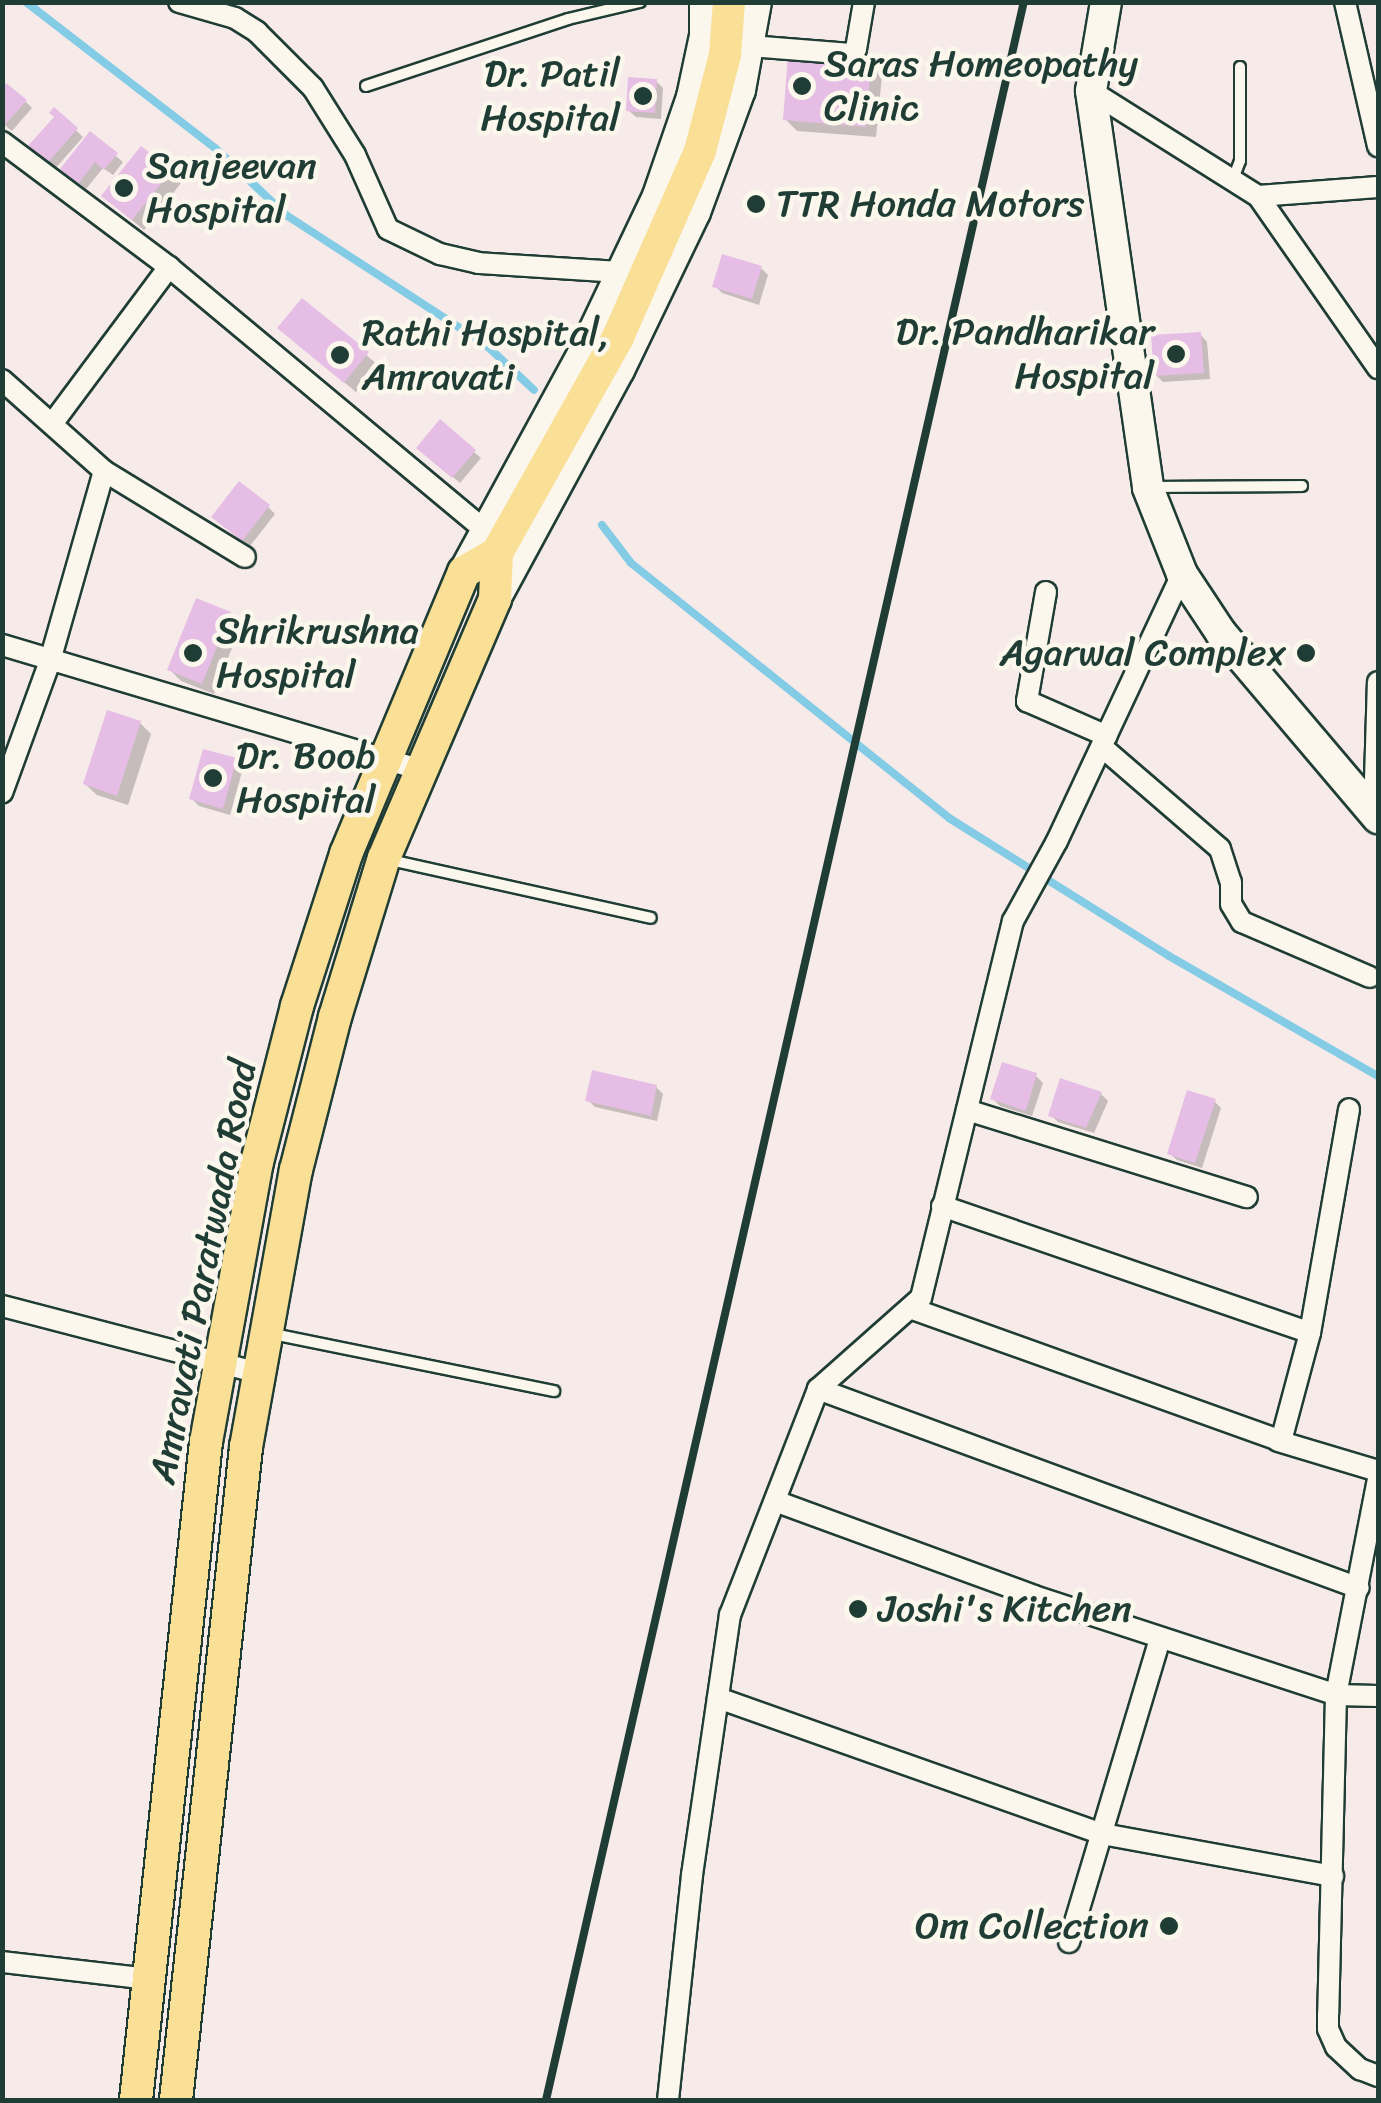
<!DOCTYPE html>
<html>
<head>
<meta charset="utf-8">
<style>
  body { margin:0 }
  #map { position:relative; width:1381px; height:2103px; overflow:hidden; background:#f7ebea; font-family:Sriracha,sans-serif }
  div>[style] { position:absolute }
  .shadow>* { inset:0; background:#0003 }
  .stream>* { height:8px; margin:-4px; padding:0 4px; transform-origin:4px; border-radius:4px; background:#84cbe5 }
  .building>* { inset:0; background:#e6bde4 }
  .roads { filter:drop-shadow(2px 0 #1f3d34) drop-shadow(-2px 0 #1f3d34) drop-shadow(0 2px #1f3d34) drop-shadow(0 -2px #1f3d34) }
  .lane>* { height:10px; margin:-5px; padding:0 5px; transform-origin:5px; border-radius:5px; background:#fbf7ec }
  .street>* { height:20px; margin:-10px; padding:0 10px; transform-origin:10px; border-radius:10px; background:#fbf7ec }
  .secondary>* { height:30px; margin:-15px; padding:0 15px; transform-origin:15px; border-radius:15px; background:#fbf7ec }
  .primary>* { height:32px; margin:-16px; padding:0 16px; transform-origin:16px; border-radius:16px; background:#fadf96 }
  .rail>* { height:8px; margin:-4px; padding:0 4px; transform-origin:4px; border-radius:4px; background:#1f3d34 }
  .dots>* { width:28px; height:28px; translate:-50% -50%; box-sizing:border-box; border:5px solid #fbf7ec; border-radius:50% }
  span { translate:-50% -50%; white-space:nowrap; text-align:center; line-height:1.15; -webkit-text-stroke:9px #fbf7ec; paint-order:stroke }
  .poi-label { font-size:38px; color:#1f3d34 }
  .left { translate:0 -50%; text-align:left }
  .right { translate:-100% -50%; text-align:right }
  .street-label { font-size:38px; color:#1f3d34 }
  .frame { position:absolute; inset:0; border:5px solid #1f3d34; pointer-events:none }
</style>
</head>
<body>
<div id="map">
  <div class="shadow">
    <div style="clip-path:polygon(870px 63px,882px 75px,876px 137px,797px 131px,785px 119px)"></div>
    <div style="clip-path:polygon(656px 81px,663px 88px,661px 119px,636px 117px,628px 110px)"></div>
    <div style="clip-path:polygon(25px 101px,32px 108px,12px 131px,2px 123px)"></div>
    <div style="clip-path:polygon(55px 110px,83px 137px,54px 170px,30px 148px,57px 117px)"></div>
    <div style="clip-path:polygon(91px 135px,123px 162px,113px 175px,103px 168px,86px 189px,70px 176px)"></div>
    <div style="clip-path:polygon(170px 172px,181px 183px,144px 230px,116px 207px)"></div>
    <div style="clip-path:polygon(761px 268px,768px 275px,759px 305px,722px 293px,715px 286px)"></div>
    <div style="clip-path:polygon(302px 301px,378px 365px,356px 392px,291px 339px)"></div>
    <div style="clip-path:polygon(1200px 334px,1207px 342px,1210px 379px,1163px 382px,1156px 375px)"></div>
    <div style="clip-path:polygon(474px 452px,481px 458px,460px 483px,426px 454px)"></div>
    <div style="clip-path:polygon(268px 507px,275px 514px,250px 546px,221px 524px)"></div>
    <div style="clip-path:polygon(230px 614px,241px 625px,214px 694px,181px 681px,170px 670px)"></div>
    <div style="clip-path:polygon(140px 723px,151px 734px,128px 805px,97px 795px,85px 784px)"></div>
    <div style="clip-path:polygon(236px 761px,243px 768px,230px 815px,199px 806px,192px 799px)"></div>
    <div style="clip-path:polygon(1036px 1076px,1043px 1083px,1032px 1116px,1000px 1106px,993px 1099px)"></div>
    <div style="clip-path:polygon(656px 1087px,663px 1094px,657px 1121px,595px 1107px,588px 1100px)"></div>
    <div style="clip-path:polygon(1101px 1094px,1108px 1101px,1094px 1133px,1058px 1122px,1051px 1115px)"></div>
    <div style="clip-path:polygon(1214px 1101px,1221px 1108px,1202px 1168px,1177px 1160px,1169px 1153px)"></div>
  </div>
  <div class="stream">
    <div style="left:26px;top:2px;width:239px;rotate:37.7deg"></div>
    <div style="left:215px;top:148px;width:98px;rotate:43.3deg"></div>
    <div style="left:286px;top:215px;width:237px;rotate:33deg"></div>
    <div style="left:485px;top:344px;width:67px;rotate:43.2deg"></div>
    <div style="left:602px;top:525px;width:48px;rotate:52.7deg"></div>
    <div style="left:631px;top:563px;width:408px;rotate:38.7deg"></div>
    <div style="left:949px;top:818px;width:260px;rotate:32.1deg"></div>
    <div style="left:1169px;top:956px;width:241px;rotate:29.9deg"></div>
  </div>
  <div class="building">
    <div style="clip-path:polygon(788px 54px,871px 61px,866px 127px,783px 120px)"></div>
    <div style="clip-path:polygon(628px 77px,657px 79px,655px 113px,626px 111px)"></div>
    <div style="clip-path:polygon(6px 83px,27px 100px,2px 128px,2px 87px)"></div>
    <div style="clip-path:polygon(54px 107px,78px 128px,46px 165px,26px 148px,54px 117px,49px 113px)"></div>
    <div style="clip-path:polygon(90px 131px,118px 153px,104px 170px,95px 162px,78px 184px,60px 169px)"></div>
    <div style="clip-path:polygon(141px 146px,172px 170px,132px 220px,101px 196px)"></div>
    <div style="clip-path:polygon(722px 254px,762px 266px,752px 299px,712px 287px)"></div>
    <div style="clip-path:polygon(302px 298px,369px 352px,344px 383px,277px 328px)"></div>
    <div style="clip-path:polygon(1201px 332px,1204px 373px,1154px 376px,1151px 335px)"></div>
    <div style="clip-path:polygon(440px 419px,476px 450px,452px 478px,416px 448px)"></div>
    <div style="clip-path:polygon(239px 481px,270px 505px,242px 541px,211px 517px)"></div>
    <div style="clip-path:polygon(196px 598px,231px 612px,202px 684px,167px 670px)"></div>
    <div style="clip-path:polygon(107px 710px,141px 721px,117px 796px,83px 784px)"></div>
    <div style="clip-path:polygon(203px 749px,237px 758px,223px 809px,189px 799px)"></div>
    <div style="clip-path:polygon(1002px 1062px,1037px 1073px,1026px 1111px,990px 1099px)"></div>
    <div style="clip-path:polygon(592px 1070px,657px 1085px,651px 1116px,585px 1101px)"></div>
    <div style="clip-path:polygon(1060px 1078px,1102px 1092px,1086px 1128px,1048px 1116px)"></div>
    <div style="clip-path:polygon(1187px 1090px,1216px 1099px,1195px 1163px,1167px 1154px)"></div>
  </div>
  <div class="roads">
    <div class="lane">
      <div style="left:366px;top:86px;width:213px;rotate:-18.3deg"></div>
      <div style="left:568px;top:19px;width:74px;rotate:-13.3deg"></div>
      <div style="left:1233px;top:179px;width:19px;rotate:-69deg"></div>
      <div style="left:1240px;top:161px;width:94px;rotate:-90deg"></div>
      <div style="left:1154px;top:487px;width:148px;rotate:-0.4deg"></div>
      <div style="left:390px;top:860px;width:267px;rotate:12.5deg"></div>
      <div style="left:273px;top:1334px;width:287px;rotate:11.5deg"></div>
    </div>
    <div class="street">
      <div style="left:179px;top:2px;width:58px;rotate:15.9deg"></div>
      <div style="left:235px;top:18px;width:26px;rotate:32deg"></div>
      <div style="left:257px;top:32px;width:79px;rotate:45deg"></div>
      <div style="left:313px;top:88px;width:79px;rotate:57.9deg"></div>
      <div style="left:355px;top:155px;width:81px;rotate:66deg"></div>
      <div style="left:388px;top:229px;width:58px;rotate:25.7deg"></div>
      <div style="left:440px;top:254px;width:39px;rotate:13deg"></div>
      <div style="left:478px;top:263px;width:144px;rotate:3.6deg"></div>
      <div style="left:1345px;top:2px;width:148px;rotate:77.1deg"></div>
      <div style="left:750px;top:46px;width:101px;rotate:4.5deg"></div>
      <div style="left:851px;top:54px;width:7px;rotate:-45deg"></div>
      <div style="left:856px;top:49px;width:48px;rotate:-80.3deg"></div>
      <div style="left:1091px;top:91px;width:197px;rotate:32.2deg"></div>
      <div style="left:1258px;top:196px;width:210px;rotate:55.1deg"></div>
      <div style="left:2px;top:142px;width:209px;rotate:36.8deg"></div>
      <div style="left:169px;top:267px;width:410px;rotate:39.8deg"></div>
      <div style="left:1258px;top:196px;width:120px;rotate:-4.3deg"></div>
      <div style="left:2px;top:380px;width:137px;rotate:41.7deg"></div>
      <div style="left:104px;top:471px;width:198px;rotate:105.9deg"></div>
      <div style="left:50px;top:661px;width:140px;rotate:110deg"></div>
      <div style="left:52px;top:424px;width:196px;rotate:-53.3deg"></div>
      <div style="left:104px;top:471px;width:165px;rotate:31.4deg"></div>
      <div style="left:1046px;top:592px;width:111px;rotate:99.9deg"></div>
      <div style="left:1027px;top:701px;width:87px;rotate:23.6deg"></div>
      <div style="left:2px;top:645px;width:437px;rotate:16.6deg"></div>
      <div style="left:1102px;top:747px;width:156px;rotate:40.8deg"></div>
      <div style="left:1220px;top:849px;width:35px;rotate:72deg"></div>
      <div style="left:1231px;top:882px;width:22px;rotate:90deg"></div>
      <div style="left:1231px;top:904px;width:21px;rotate:59deg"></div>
      <div style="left:1242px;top:922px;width:139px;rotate:23.3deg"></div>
      <div style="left:1374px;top:814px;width:132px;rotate:-88.3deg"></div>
      <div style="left:967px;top:1110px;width:293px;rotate:17.3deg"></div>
      <div style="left:942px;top:1206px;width:389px;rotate:19deg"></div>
      <div style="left:2px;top:1306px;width:267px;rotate:14.6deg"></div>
      <div style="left:910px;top:1308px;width:394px;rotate:19.7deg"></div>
      <div style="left:1281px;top:1441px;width:112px;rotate:-75deg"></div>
      <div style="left:1310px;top:1333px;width:227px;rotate:-80.1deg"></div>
      <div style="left:818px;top:1389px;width:576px;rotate:20.2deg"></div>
      <div style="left:1278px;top:1441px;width:104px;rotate:16.7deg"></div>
      <div style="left:1378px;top:1479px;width:220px;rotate:101deg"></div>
      <div style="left:1336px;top:1695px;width:319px;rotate:91.4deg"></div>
      <div style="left:1328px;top:2014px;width:15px;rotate:90deg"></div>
      <div style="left:1328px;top:2029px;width:20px;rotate:66deg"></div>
      <div style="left:1336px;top:2047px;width:33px;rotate:43deg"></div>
      <div style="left:1360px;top:2069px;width:19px;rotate:21deg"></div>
      <div style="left:775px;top:1501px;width:276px;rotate:20.1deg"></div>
      <div style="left:1034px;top:1596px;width:318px;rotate:18.1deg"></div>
      <div style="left:1336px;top:1695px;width:42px;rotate:1.4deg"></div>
      <div style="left:718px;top:1698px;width:407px;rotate:19.5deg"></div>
      <div style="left:1102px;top:1834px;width:235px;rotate:10.3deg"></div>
      <div style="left:1069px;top:1942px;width:317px;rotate:-73.3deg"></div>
      <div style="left:2px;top:1962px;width:149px;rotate:6.6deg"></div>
      <div style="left:668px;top:2100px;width:226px;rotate:-83.9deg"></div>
      <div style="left:692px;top:1875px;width:263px;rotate:-81.7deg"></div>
      <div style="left:730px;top:1615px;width:243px;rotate:-68.7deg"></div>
      <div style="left:818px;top:1389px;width:137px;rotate:-41.5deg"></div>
      <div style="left:921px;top:1298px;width:388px;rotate:-76.3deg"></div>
      <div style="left:1013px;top:921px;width:91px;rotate:-61.2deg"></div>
      <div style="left:1057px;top:841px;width:295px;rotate:-64.9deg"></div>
    </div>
    <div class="secondary">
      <div style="left:1106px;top:2px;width:90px;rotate:99.6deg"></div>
      <div style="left:1091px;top:91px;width:401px;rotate:81.8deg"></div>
      <div style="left:1148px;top:488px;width:92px;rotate:68.4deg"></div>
      <div style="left:1182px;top:574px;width:71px;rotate:56.5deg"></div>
      <div style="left:1221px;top:633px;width:243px;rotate:49.7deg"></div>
      <div style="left:464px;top:572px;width:251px;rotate:-61.4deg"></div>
      <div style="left:584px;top:352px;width:173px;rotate:-64.6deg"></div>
      <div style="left:658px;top:196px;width:105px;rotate:-71deg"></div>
      <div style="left:692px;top:97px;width:62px;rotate:-78deg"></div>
      <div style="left:705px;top:36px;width:34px;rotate:-90deg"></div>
      <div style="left:495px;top:599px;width:260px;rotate:-61.6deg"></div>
      <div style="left:619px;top:370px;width:175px;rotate:-64.3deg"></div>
      <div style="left:695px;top:212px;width:130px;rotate:-69.8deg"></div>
      <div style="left:740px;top:90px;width:89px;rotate:-79.7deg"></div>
    </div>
    <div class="primary">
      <div style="left:136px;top:2100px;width:662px;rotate:-83.93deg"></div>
      <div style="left:206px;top:1442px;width:285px;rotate:-79.7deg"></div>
      <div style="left:257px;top:1162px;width:161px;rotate:-75.6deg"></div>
      <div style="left:297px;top:1006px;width:160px;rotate:-72.1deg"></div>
      <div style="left:346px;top:854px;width:306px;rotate:-67.3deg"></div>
      <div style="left:464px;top:572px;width:38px;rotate:-30deg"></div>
      <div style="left:176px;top:2100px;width:657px;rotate:-83.88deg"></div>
      <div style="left:246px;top:1447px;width:281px;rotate:-79.8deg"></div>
      <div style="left:296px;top:1170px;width:158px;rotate:-75.7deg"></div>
      <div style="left:335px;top:1017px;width:166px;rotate:-72.9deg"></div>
      <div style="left:384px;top:858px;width:282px;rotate:-66.8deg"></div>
      <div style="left:495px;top:599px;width:46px;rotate:-87.5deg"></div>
      <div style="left:497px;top:553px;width:248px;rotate:-60.7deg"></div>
      <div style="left:618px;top:337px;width:203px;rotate:-66.2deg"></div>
      <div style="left:700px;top:151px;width:99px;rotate:-75.4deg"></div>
      <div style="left:725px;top:55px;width:53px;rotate:-85.7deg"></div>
    </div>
  </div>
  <div class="rail">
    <div style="left:546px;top:2100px;width:2152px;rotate:-77.17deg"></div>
  </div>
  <div class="dots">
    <div style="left:802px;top:86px;background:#1f3d34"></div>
    <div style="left:643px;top:96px;background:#1f3d34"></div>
    <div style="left:124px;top:188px;background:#1f3d34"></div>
    <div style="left:756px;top:204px;background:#1f3d34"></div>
    <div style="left:1176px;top:354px;background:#1f3d34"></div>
    <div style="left:340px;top:355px;background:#1f3d34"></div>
    <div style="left:193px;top:653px;background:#1f3d34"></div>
    <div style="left:1306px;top:653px;background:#1f3d34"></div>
    <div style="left:213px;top:778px;background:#1f3d34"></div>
    <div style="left:858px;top:1609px;background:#1f3d34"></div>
    <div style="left:1169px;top:1926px;background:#1f3d34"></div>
  </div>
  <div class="poi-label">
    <span class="left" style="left:824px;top:86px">Saras Homeopathy<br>Clinic</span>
    <span class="right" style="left:620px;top:96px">Dr. Patil<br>Hospital</span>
    <span class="left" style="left:146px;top:188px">Sanjeevan<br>Hospital</span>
    <span class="left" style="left:776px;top:204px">TTR Honda Motors</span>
    <span class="right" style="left:1154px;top:354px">Dr. Pandharikar<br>Hospital</span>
    <span class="left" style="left:362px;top:355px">Rathi Hospital,<br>Amravati</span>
    <span class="left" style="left:216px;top:653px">Shrikrushna<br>Hospital</span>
    <span class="right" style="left:1286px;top:653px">Agarwal Complex</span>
    <span class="left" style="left:236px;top:778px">Dr. Boob<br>Hospital</span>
    <span class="left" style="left:878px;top:1609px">Joshi's Kitchen</span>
    <span class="right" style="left:1149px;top:1926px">Om Collection</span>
  </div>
  <div class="street-label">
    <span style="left:203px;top:1272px;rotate:-79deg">Amravati Paratwada Road</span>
  </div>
  <div class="frame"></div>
</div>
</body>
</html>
